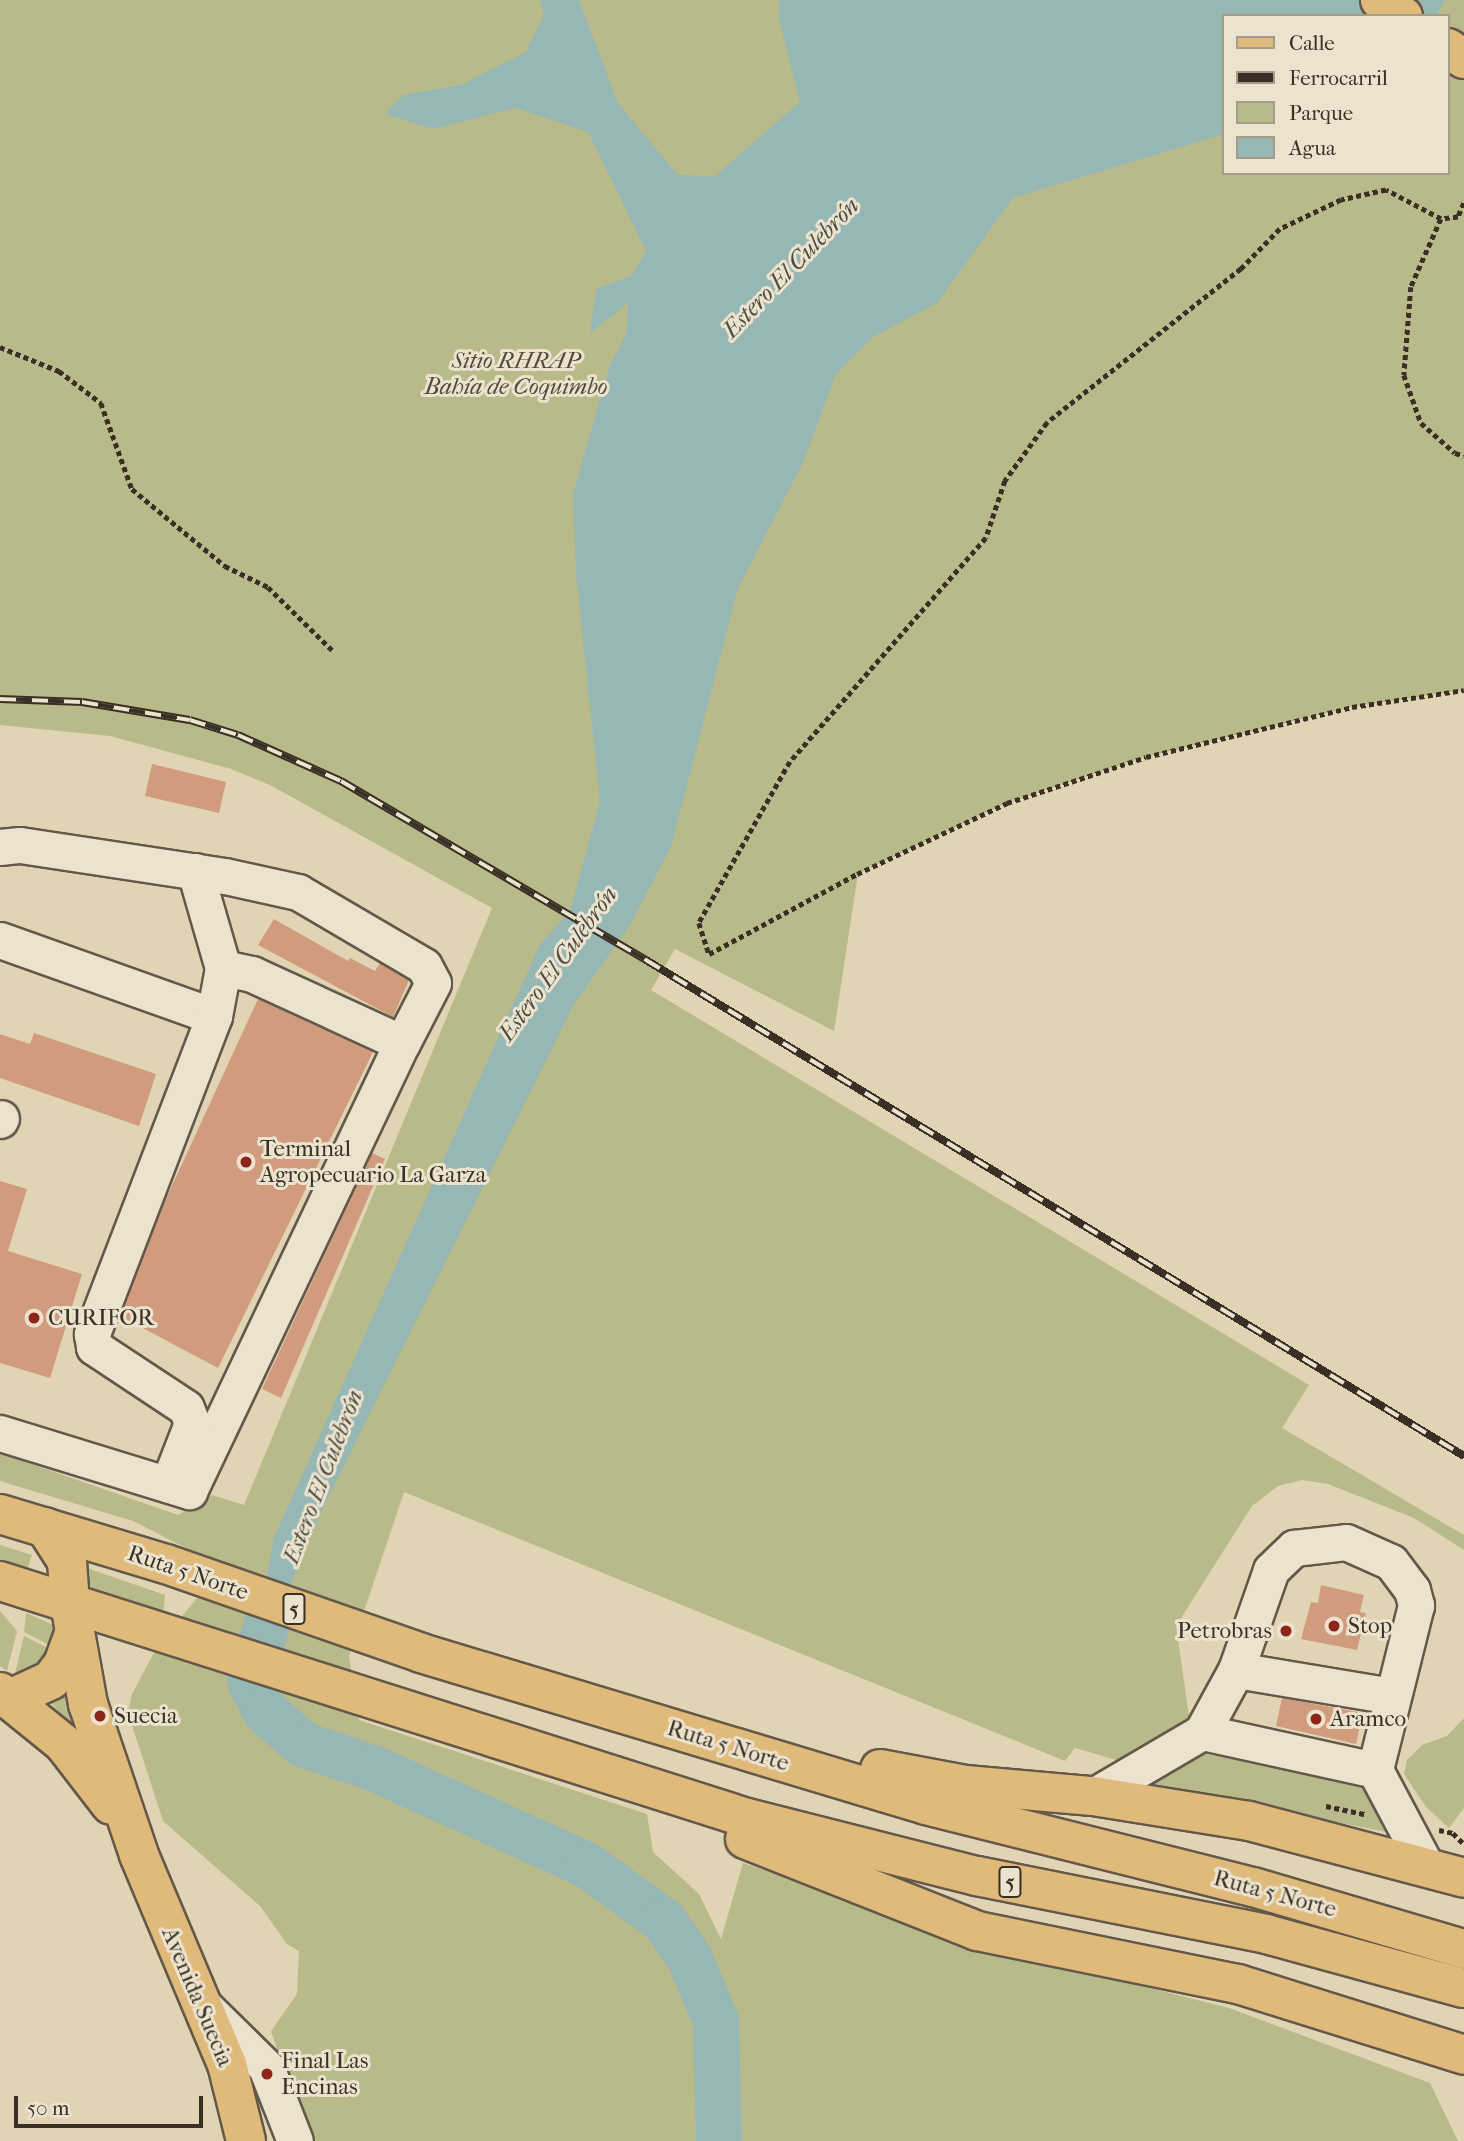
<!DOCTYPE html>
<html>
<head>
<meta charset="utf-8">
<style>
  body { margin:0 }
  #map { position:relative; width:1464px; height:2141px; overflow:hidden; background:#e1d4b4; font-family:"IM FELL French Canon",serif }
  div>[style] { position:absolute }
  .green>* { inset:0; background:#b8bb89 }
  .water>* { inset:0; background:#97b7b5 }
  .river>* { height:46px; margin:-23px; padding:0 23px; transform-origin:23px; border-radius:23px; background:#97b7b5 }
  .building>* { inset:0; background:#d19c7d }
  .path>* { height:4.5px; margin-top:-2.25px; transform-origin:0; background:repeating-linear-gradient(90deg,#392f25 0 5px,transparent 0 8.5px) }
  .roads { filter:drop-shadow(2px 0 #635849) drop-shadow(-2px 0 #635849) drop-shadow(0 2px #635849) drop-shadow(0 -2px #635849) }
  .minor>* { height:35px; margin:-17.5px; padding:0 17.5px; transform-origin:17.5px; border-radius:17.5px; background:#ece3ce }
  .major>* { height:38px; margin:-19px; padding:0 19px; transform-origin:19px; border-radius:19px; background:#e0ba7a }
  .highway>* { height:38px; margin:-19px; padding:0 19px; transform-origin:19px; border-radius:19px; background:#e0ba7a }
  .rail>* { height:8px; margin-top:-4px; transform-origin:0; background:repeating-linear-gradient(90deg,#ece3ce 0 16px,#392f25 0 32px); box-sizing:border-box; border-block:2px solid #392f25 }
  .dots>* { width:19px; height:19px; translate:-50% -50%; box-sizing:border-box; border:4px solid #ece3ce; border-radius:50% }
  span { translate:-50% -50%; white-space:nowrap; text-align:center; line-height:1.15; -webkit-text-stroke:6px #ece3ce; paint-order:stroke }
  .shield-label span { padding:2px 5px; background:#ece3ce; border:2px solid; border-radius:5px; -webkit-text-stroke-width:0 }
  .shield-label { font-size:21px; color:#392f25; font-weight:700 }
  .park-label { font-size:23px; color:#524b39; font-style:italic }
  .poi-label { font-size:23px; color:#392f25 }
  .left { translate:0 -50%; text-align:left }
  .right { translate:-100% -50%; text-align:right }
  .street-label { font-size:23px; color:#392f25 }
  .water-label { font-size:24px; color:#4c4a42; font-style:italic }
  .legend { position:absolute; left:1222px; top:14px; width:228px; height:161px; box-sizing:border-box; background:#ece3ce; border:2px solid #a49b8a; margin:0; padding:9px 12px; list-style:none; font-size:21px; color:#392f25 }
  .legend li { display:flex; align-items:center; gap:14px; height:35px }
  .legend b { width:35px; border:2px solid #a49b8a }
  .scale { position:absolute; left:14px; top:2096px; width:189px; height:32px; box-sizing:border-box; border:4px solid #392f25; border-top:0; padding-left:9px; font-size:21px; line-height:24px; white-space:nowrap; color:#392f25; -webkit-text-stroke:5px #ece3ce; paint-order:stroke }
</style>
</head>
<body>
<div id="map">
  <div class="green">
    <div style="clip-path:polygon(evenodd,0 0,1464px 0,1464px 690px,1352px 707px,1146px 757px,1007px 803px,858px 874px,834px 1031px,675px 949px,651px 990px,1309px 1385px,1282px 1428px,1464px 1535px,1464px 1550px,1414px 1518px,1328px 1484px,1302px 1480px,1278px 1486px,1252px 1506px,1176px 1626px,1189px 1716px,1184px 1724px,1123px 1762px,1075px 1748px,1065px 1761px,404px 1492px,349px 1656px,359px 1720px,647px 1814px,653px 1852px,699px 1894px,721px 1939px,743px 1863px,1019px 1955px,1229px 2008px,1430px 2083px,1458px 2141px,308px 2141px,271px 2031px,297px 1994px,299px 1951px,287px 1944px,260px 1906px,163px 1821px,128px 1713px,132px 1694px,158px 1645px,223px 1567px,133px 1521px,0 1481px,0 1453px,178px 1515px,212px 1495px,244px 1505px,492px 908px,270px 785px,231px 769px,110px 736px,0 725px,0 0,1224px 16px,1448px 16px,1448px 173px,1224px 173px,1224px 16px)"></div>
    <div style="clip-path:polygon(0 1545px,32px 1555px,27px 1570px,0 1562px)"></div>
    <div style="clip-path:polygon(84px 1567px,165px 1595px,164px 1608px,161px 1612px,90px 1591px)"></div>
    <div style="clip-path:polygon(0 1611px,17px 1631px,7px 1671px,0 1666px)"></div>
    <div style="clip-path:polygon(26px 1613px,56px 1626px,55px 1648px,24px 1632px)"></div>
    <div style="clip-path:polygon(24px 1636px,53px 1651px,46px 1661px,14px 1678px)"></div>
    <div style="clip-path:polygon(63px 1682px,86px 1742px,44px 1695px)"></div>
    <div style="clip-path:polygon(1464px 1718px,1464px 1808px,1449px 1828px,1426px 1807px,1404px 1774px,1407px 1760px,1422px 1745px,1447px 1736px)"></div>
    <div style="clip-path:polygon(1191px 1752px,1355px 1778px,1401px 1835px,1136px 1782px)"></div>
  </div>
  <div class="water">
    <div style="clip-path:polygon(540px 0,579px 0,618px 103px,678px 175px,715px 176px,800px 102px,779px 19px,779px 0,1445px 0,1436px 16px,1224px 16px,1224px 134px,1013px 198px,937px 303px,873px 337px,836px 374px,803px 463px,738px 588px,671px 847px,630px 925px,573px 1006px,320px 1514px,250px 1681px,273px 1540px,540px 944px,570px 911px,600px 801px,576px 575px,573px 494px,609px 367px,626px 334px,628px 303px,590px 333px,596px 289px,631px 276px,646px 251px,588px 132px,516px 108px,433px 129px,385px 114px,403px 95px,461px 85px,526px 52px,544px 15px)"></div>
  </div>
  <div class="river">
    <div style="left:268px;top:1621px;width:63px;rotate:106.7deg"></div>
    <div style="left:250px;top:1681px;width:34px;rotate:63deg"></div>
    <div style="left:265px;top:1711px;width:50px;rotate:41.7deg"></div>
    <div style="left:302px;top:1744px;width:75px;rotate:18.7deg"></div>
    <div style="left:373px;top:1768px;width:235px;rotate:24.4deg"></div>
    <div style="left:587px;top:1865px;width:95px;rotate:36deg"></div>
    <div style="left:664px;top:1921px;width:44px;rotate:55.2deg"></div>
    <div style="left:689px;top:1957px;width:69px;rotate:67.1deg"></div>
    <div style="left:716px;top:2021px;width:120px;rotate:88.6deg"></div>
  </div>
  <div class="building">
    <div style="clip-path:polygon(152px 764px,226px 782px,219px 813px,145px 796px)"></div>
    <div style="clip-path:polygon(274px 919px,348px 961px,350px 958px,375px 971px,380px 963px,409px 980px,393px 1017px,258px 945px)"></div>
    <div style="clip-path:polygon(258px 999px,373px 1052px,218px 1368px,120px 1316px,164px 1203px)"></div>
    <div style="clip-path:polygon(34px 1033px,156px 1074px,139px 1126px,0 1078px,0 1034px,30px 1044px)"></div>
    <div style="clip-path:polygon(372px 1153px,385px 1159px,281px 1398px,262px 1389px)"></div>
    <div style="clip-path:polygon(0 1181px,27px 1189px,8px 1251px,82px 1274px,50px 1378px,0 1363px)"></div>
    <div style="clip-path:polygon(1321px 1585px,1364px 1595px,1360px 1612px,1366px 1613px,1357px 1650px,1301px 1639px,1311px 1602px,1318px 1603px)"></div>
    <div style="clip-path:polygon(1282px 1698px,1363px 1713px,1356px 1744px,1276px 1726px)"></div>
  </div>
  <div class="path">
    <div style="left:1464px;top:203px;width:15px;rotate:113deg"></div>
    <div style="left:1458px;top:217px;width:17px;rotate:173deg"></div>
    <div style="left:1441px;top:219px;width:62px;rotate:-152.2deg"></div>
    <div style="left:1386px;top:190px;width:46px;rotate:167.5deg"></div>
    <div style="left:1341px;top:200px;width:68px;rotate:154.6deg"></div>
    <div style="left:1280px;top:229px;width:56px;rotate:134.3deg"></div>
    <div style="left:1241px;top:269px;width:248px;rotate:141.6deg"></div>
    <div style="left:1047px;top:423px;width:72px;rotate:125.9deg"></div>
    <div style="left:1005px;top:481px;width:60px;rotate:108.4deg"></div>
    <div style="left:986px;top:538px;width:298px;rotate:131.2deg"></div>
    <div style="left:790px;top:762px;width:185px;rotate:119.5deg"></div>
    <div style="left:699px;top:923px;width:33px;rotate:72deg"></div>
    <div style="left:709px;top:954px;width:168px;rotate:-28.4deg"></div>
    <div style="left:857px;top:874px;width:166px;rotate:-25.3deg"></div>
    <div style="left:1007px;top:803px;width:146px;rotate:-18.3deg"></div>
    <div style="left:1146px;top:757px;width:212px;rotate:-13.6deg"></div>
    <div style="left:1352px;top:707px;width:113px;rotate:-8.6deg"></div>
    <div style="left:1441px;top:219px;width:74px;rotate:113.8deg"></div>
    <div style="left:1411px;top:287px;width:88px;rotate:94.5deg"></div>
    <div style="left:1404px;top:375px;width:51px;rotate:70.5deg"></div>
    <div style="left:1421px;top:423px;width:45px;rotate:41.4deg"></div>
    <div style="left:1455px;top:453px;width:9px;rotate:18deg"></div>
    <div style="left:0;top:347px;width:64px;rotate:22.1deg"></div>
    <div style="left:59px;top:371px;width:53px;rotate:37.3deg"></div>
    <div style="left:101px;top:403px;width:91px;rotate:70.2deg"></div>
    <div style="left:132px;top:489px;width:121px;rotate:39.6deg"></div>
    <div style="left:225px;top:566px;width:48px;rotate:26deg"></div>
    <div style="left:268px;top:587px;width:90px;rotate:44.5deg"></div>
    <div style="left:1326px;top:1806px;width:40px;rotate:12deg"></div>
    <div style="left:1439px;top:1830px;width:14px;rotate:12deg"></div>
    <div style="left:1453px;top:1833px;width:16px;rotate:45deg"></div>
  </div>
  <div class="roads">
    <div class="minor">
      <div style="left:0;top:847px;width:20px;rotate:-6deg"></div>
      <div style="left:20px;top:845px;width:207px;rotate:8.6deg"></div>
      <div style="left:225px;top:876px;width:75px;rotate:12.4deg"></div>
      <div style="left:298px;top:892px;width:146px;rotate:30.4deg"></div>
      <div style="left:424px;top:966px;width:19px;rotate:62deg"></div>
      <div style="left:433px;top:983px;width:68px;rotate:117.3deg"></div>
      <div style="left:195px;top:871px;width:101px;rotate:73.9deg"></div>
      <div style="left:0;top:940px;width:227px;rotate:19.6deg"></div>
      <div style="left:0;top:1120px;width:2px;rotate:-63deg"></div>
      <div style="left:0;top:1433px;width:198px;rotate:17.1deg"></div>
      <div style="left:189px;top:1491px;width:496px;rotate:-64.6deg"></div>
      <div style="left:402px;top:1043px;width:165px;rotate:-155.3deg"></div>
      <div style="left:252px;top:974px;width:30px;rotate:-168deg"></div>
      <div style="left:223px;top:968px;width:49px;rotate:100.6deg"></div>
      <div style="left:214px;top:1016px;width:341px;rotate:111deg"></div>
      <div style="left:92px;top:1334px;width:13px;rotate:81deg"></div>
      <div style="left:94px;top:1347px;width:110px;rotate:33.5deg"></div>
      <div style="left:186px;top:1408px;width:16px;rotate:68deg"></div>
      <div style="left:192px;top:1423px;width:66px;rotate:111.2deg"></div>
      <div style="left:1236px;top:1670px;width:158px;rotate:9.5deg"></div>
      <div style="left:1202px;top:1732px;width:71px;rotate:-61.3deg"></div>
      <div style="left:1236px;top:1670px;width:106px;rotate:-70.7deg"></div>
      <div style="left:1271px;top:1570px;width:32px;rotate:-44deg"></div>
      <div style="left:1294px;top:1548px;width:52px;rotate:-6.6deg"></div>
      <div style="left:1346px;top:1542px;width:49px;rotate:24deg"></div>
      <div style="left:1391px;top:1562px;width:35px;rotate:53deg"></div>
      <div style="left:1412px;top:1590px;width:16px;rotate:75deg"></div>
      <div style="left:1416px;top:1605px;width:170px;rotate:104deg"></div>
      <div style="left:1093px;top:1796px;width:126px;rotate:-30.4deg"></div>
      <div style="left:1202px;top:1732px;width:177px;rotate:12.4deg"></div>
      <div style="left:1375px;top:1770px;width:109px;rotate:62deg"></div>
      <div style="left:203px;top:2005px;width:88px;rotate:44.5deg"></div>
      <div style="left:266px;top:2067px;width:79px;rotate:68.6deg"></div>
    </div>
    <div class="major">
      <div style="left:1380px;top:0;width:28px;rotate:35deg"></div>
      <div style="left:1448px;top:48px;width:19px;rotate:35deg"></div>
      <div style="left:70px;top:1604px;width:102px;rotate:79.8deg"></div>
      <div style="left:88px;top:1704px;width:159px;rotate:71.3deg"></div>
      <div style="left:139px;top:1855px;width:227px;rotate:67.2deg"></div>
      <div style="left:227px;top:2064px;width:79px;rotate:76.1deg"></div>
      <div style="left:0;top:1692px;width:81px;rotate:39deg"></div>
      <div style="left:63px;top:1743px;width:78px;rotate:52.3deg"></div>
      <div style="left:12px;top:1698px;width:43px;rotate:-24.8deg"></div>
      <div style="left:51px;top:1680px;width:20px;rotate:-53deg"></div>
      <div style="left:63px;top:1664px;width:30px;rotate:-70deg"></div>
    </div>
    <div class="highway">
      <div style="left:0;top:1514px;width:173px;rotate:16.8deg"></div>
      <div style="left:166px;top:1564px;width:270px;rotate:19.2deg"></div>
      <div style="left:421px;top:1653px;width:527px;rotate:16.75deg"></div>
      <div style="left:926px;top:1805px;width:337px;rotate:14.1deg"></div>
      <div style="left:1253px;top:1887px;width:220px;rotate:16.4deg"></div>
      <div style="left:45px;top:1527px;width:40px;rotate:57.1deg"></div>
      <div style="left:67px;top:1561px;width:43px;rotate:86deg"></div>
      <div style="left:0;top:1581px;width:784px;rotate:17.6deg"></div>
      <div style="left:747px;top:1818px;width:237px;rotate:14.2deg"></div>
      <div style="left:977px;top:1876px;width:295px;rotate:11.3deg"></div>
      <div style="left:1266px;top:1934px;width:205px;rotate:15.3deg"></div>
      <div style="left:880px;top:1769px;width:87px;rotate:10.5deg"></div>
      <div style="left:966px;top:1785px;width:127px;rotate:5deg"></div>
      <div style="left:1093px;top:1796px;width:158px;rotate:9.1deg"></div>
      <div style="left:1249px;top:1821px;width:222px;rotate:14.8deg"></div>
      <div style="left:745px;top:1839px;width:250px;rotate:21.6deg"></div>
      <div style="left:977px;top:1931px;width:266px;rotate:11.5deg"></div>
      <div style="left:1238px;top:1984px;width:237px;rotate:17.4deg"></div>
    </div>
  </div>
  <div class="rail">
    <div style="left:0;top:699px;width:82px;rotate:2.1deg"></div>
    <div style="left:82px;top:702px;width:109px;rotate:9.5deg"></div>
    <div style="left:190px;top:720px;width:50px;rotate:17.4deg"></div>
    <div style="left:238px;top:735px;width:113px;rotate:24.1deg"></div>
    <div style="left:341px;top:781px;width:354px;rotate:30.4deg"></div>
    <div style="left:646px;top:960px;width:957px;rotate:31.23deg"></div>
  </div>
  <div class="dots">
    <div style="left:246px;top:1162px;background:#8f2418"></div>
    <div style="left:34px;top:1318px;background:#8f2418"></div>
    <div style="left:1334px;top:1626px;background:#8f2418"></div>
    <div style="left:1286px;top:1631px;background:#8f2418"></div>
    <div style="left:100px;top:1716px;background:#8f2418"></div>
    <div style="left:1316px;top:1719px;background:#8f2418"></div>
    <div style="left:267px;top:2074px;background:#8f2418"></div>
  </div>
  <div class="shield-label">
    <span style="left:294px;top:1609px">5</span>
    <span style="left:1010px;top:1882px">5</span>
  </div>
  <div class="park-label">
    <span style="left:516px;top:374px">Sitio RHRAP<br>Bahía de Coquimbo</span>
  </div>
  <div class="poi-label">
    <span class="left" style="left:260px;top:1162px">Terminal<br>Agropecuario La Garza</span>
    <span class="left" style="left:48px;top:1318px">CURIFOR</span>
    <span class="left" style="left:1348px;top:1626px">Stop</span>
    <span class="right" style="left:1272px;top:1631px">Petrobras</span>
    <span class="left" style="left:114px;top:1716px">Suecia</span>
    <span class="left" style="left:1330px;top:1719px">Aramco</span>
    <span class="left" style="left:281px;top:2074px">Final Las<br>Encinas</span>
  </div>
  <div class="street-label">
    <span style="left:188px;top:1573px;rotate:19deg">Ruta 5 Norte</span>
    <span style="left:728px;top:1746px;rotate:17deg">Ruta 5 Norte</span>
    <span style="left:1275px;top:1894px;rotate:15deg">Ruta 5 Norte</span>
    <span style="left:197px;top:1997px;rotate:67deg">Avenida Suecia</span>
  </div>
  <div class="water-label">
    <span style="left:791px;top:268px;rotate:-46deg">Estero El Culebrón</span>
    <span style="left:558px;top:964px;rotate:-54deg">Estero El Culebrón</span>
    <span style="left:323px;top:1477px;rotate:-69deg">Estero El Culebrón</span>
  </div>
  <ul class="legend">
  <li><b style="height:9px;background:#e0ba7a"></b>Calle</li>
  <li><b style="height:9px;background:#392f25"></b>Ferrocarril</li>
  <li><b style="height:19px;background:#b8bb89"></b>Parque</li>
  <li><b style="height:19px;background:#97b7b5"></b>Agua</li>
  </ul>
  <div class="scale">50 m</div>
</div>
</body>
</html>
